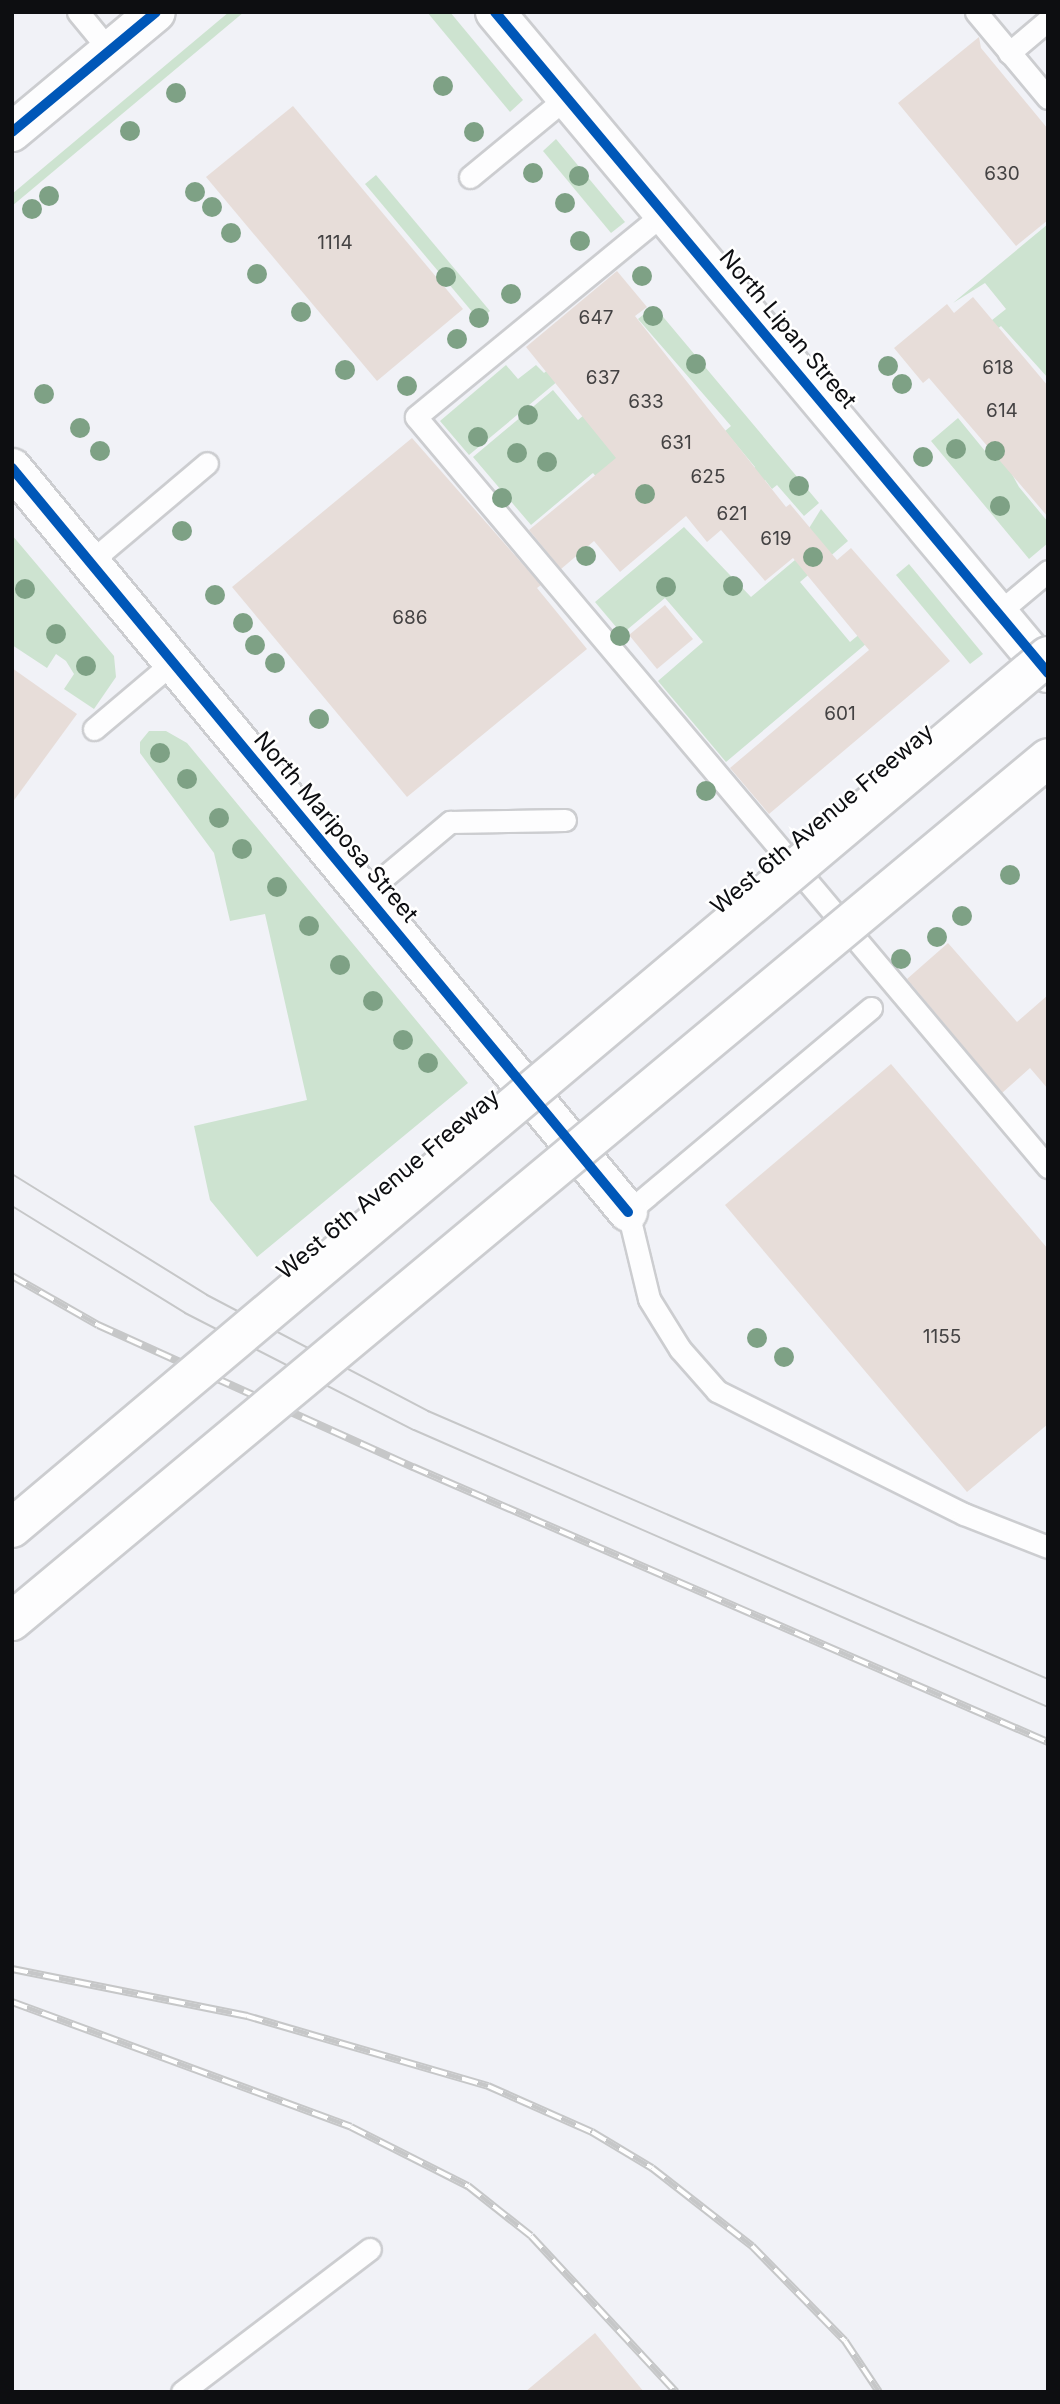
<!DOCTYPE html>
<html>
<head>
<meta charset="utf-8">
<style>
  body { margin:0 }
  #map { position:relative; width:1060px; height:2404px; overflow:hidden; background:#f1f2f7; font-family:Inter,sans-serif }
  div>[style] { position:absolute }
  .green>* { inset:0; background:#cde3d0 }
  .building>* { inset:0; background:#e7ddd9 }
  .roads { filter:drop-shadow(2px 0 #cccdd0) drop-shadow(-2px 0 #cccdd0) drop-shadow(0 2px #cccdd0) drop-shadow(0 -2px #cccdd0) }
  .lane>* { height:21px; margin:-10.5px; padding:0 10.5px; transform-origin:10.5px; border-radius:10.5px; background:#fdfdfe }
  .street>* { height:38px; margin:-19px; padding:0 19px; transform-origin:19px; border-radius:19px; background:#fdfdfe }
  .tram>* { height:2px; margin:-1px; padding:0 1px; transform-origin:1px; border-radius:1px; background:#c6c7c8 }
  .rail>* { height:8px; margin-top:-4px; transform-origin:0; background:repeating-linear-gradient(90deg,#fff 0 16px,#c6c7c8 0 32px); box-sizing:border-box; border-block:2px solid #c6c7c8 }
  .bridges { filter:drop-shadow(2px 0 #cccdd0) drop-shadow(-2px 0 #cccdd0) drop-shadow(0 2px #cccdd0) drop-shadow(0 -2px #cccdd0) }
  .highway-bridge>* { height:38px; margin:-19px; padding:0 19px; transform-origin:19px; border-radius:19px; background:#fdfdfe }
  .cycleway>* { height:10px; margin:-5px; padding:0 5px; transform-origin:5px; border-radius:5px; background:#0057b8 }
  .trees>* { width:20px; height:20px; margin:-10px; border-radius:50%; background:#7ea185 }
  span { translate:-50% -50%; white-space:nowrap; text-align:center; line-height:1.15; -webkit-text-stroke:5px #fff; paint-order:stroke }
  .number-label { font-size:19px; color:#444243 }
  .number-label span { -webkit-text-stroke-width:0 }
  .street-label { font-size:23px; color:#0d0e11 }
  .frame { position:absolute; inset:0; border:14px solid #0d0e11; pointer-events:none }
</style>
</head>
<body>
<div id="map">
  <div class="green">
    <div style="clip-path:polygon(229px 12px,244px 12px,12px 206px,12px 194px)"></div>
    <div style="clip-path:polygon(427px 12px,450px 12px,523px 100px,510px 112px)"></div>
    <div style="clip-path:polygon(556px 139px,625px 222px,611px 233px,543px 151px)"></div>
    <div style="clip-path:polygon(376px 175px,490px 311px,479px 320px,365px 184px)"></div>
    <div style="clip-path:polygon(1048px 224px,1048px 378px,1001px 326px,983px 340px,977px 332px,1006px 309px,985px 283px,953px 303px)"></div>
    <div style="clip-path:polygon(654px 306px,819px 503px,804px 516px,777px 485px,772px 489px,765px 480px,759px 485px,749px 473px,755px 467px,725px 431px,731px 426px,638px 319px)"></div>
    <div style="clip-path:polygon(590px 334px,600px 346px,469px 455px,440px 421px,506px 365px,518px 379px,536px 365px,544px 373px)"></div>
    <div style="clip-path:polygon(553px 390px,578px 420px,590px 410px,625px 453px,627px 513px,593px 473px,531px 525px,473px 457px)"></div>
    <div style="clip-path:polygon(958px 418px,985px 451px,995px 443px,1019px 487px,1048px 522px,1048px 543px,1029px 559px,931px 441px)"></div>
    <div style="clip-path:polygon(821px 509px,848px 541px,800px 582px,850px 642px,892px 607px,899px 616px,726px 762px,658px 681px,703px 642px,665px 598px,622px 634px,595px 602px,684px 527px,751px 597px,814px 544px,806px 533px)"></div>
    <div style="clip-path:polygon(12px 535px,114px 656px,116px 677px,94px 709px,64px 689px,74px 674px,66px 661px,56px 654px,47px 668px,12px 645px)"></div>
    <div style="clip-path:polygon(909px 564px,983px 654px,970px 664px,896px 575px)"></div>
    <div style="clip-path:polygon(149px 731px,166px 731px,187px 743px,468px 1083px,257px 1257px,210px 1200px,194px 1126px,307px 1100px,265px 914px,230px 921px,214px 853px,140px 753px,140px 742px)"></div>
  </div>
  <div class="building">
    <div style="clip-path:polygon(979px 37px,981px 48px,1048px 129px,1048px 220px,1016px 246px,898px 103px)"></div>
    <div style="clip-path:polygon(293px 106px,463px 309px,377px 381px,206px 177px)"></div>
    <div style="clip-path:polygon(617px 271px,647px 307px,635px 316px,786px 507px,790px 504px,837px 560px,851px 548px,950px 661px,769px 814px,730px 768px,869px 650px,793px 558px,765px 581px,721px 530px,707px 542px,686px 516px,620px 572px,594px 541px,561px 569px,529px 530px,616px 458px,526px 347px)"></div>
    <div style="clip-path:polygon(973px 297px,1048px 386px,1048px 517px,929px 378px,923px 383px,894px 348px,947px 304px,954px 313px)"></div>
    <div style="clip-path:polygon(412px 438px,541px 585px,537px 588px,587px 649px,407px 797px,232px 587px)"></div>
    <div style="clip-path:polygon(665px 605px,693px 639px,657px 669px,629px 635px)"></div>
    <div style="clip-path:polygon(12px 668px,77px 714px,12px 803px)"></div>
    <div style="clip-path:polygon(948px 943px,1017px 1022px,1048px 995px,1048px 1089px,1030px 1068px,1002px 1093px,907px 979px)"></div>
    <div style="clip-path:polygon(891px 1064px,1048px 1249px,1048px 1424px,967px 1492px,725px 1205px)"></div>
    <div style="clip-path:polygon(595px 2333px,644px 2392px,525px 2392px)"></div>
  </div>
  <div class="roads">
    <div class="lane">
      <div style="left:78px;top:12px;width:50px;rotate:50.6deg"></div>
      <div style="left:976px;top:12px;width:112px;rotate:50.1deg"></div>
      <div style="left:1009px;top:53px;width:51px;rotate:-40.2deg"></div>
      <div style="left:470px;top:177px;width:126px;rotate:-39.5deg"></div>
      <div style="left:664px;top:213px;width:321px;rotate:140.6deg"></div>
      <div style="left:416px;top:417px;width:981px;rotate:49.88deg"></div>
      <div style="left:90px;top:562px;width:153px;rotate:-40.2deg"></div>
      <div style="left:998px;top:613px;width:65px;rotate:-40deg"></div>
      <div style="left:94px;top:729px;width:102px;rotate:-40.2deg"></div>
      <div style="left:365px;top:893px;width:111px;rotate:-39.9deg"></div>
      <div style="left:450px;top:822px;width:115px;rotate:-1deg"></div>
      <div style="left:871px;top:1008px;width:317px;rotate:140deg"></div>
      <div style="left:628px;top:1212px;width:89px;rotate:76.4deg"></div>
      <div style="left:649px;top:1299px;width:59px;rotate:58.2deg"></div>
      <div style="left:680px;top:1349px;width:56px;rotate:48.6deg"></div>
      <div style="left:717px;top:1391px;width:276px;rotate:26.5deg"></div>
      <div style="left:964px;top:1514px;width:90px;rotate:21.4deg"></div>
      <div style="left:182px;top:2392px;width:236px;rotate:-37.3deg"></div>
    </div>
    <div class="street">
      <div style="left:495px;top:12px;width:862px;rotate:50.08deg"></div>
      <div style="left:12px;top:132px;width:187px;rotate:-39.8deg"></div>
      <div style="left:12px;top:468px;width:966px;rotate:50.38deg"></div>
    </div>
  </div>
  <div class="tram">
    <div style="left:12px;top:1174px;width:229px;rotate:31.8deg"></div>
    <div style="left:207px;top:1295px;width:250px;rotate:27.7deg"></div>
    <div style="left:428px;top:1411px;width:675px;rotate:23.38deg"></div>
    <div style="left:12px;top:1206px;width:203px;rotate:31.7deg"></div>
    <div style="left:185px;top:1313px;width:257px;rotate:27.1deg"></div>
    <div style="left:414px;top:1430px;width:692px;rotate:23.6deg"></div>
  </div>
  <div class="rail">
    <div style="left:12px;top:1276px;width:99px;rotate:29.7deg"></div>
    <div style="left:98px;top:1325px;width:346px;rotate:24.3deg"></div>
    <div style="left:413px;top:1467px;width:692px;rotate:23.42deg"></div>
    <div style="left:12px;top:1969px;width:240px;rotate:11.3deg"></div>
    <div style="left:247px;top:2016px;width:251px;rotate:16.2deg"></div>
    <div style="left:488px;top:2086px;width:114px;rotate:23.9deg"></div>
    <div style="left:592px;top:2132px;width:70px;rotate:31deg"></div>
    <div style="left:652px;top:2168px;width:127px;rotate:38deg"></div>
    <div style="left:752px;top:2246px;width:133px;rotate:45.6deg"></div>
    <div style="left:845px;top:2341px;width:61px;rotate:56.3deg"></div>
    <div style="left:12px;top:2002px;width:361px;rotate:20.2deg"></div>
    <div style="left:351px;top:2127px;width:131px;rotate:26.8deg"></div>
    <div style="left:468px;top:2186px;width:80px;rotate:38.4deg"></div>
    <div style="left:531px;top:2236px;width:213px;rotate:47.1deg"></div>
  </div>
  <div class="bridges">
    <div class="highway-bridge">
      <div style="left:12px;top:1528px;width:1354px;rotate:-40.09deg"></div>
      <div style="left:12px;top:1621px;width:1348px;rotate:-39.79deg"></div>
    </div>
  </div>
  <div class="cycleway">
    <div style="left:495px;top:12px;width:862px;rotate:50.08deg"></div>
    <div style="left:12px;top:132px;width:187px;rotate:-39.8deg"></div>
    <div style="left:12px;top:468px;width:966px;rotate:50.38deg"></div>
  </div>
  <div class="trees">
    <div style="left:443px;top:86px"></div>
    <div style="left:176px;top:93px"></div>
    <div style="left:130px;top:131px"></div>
    <div style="left:474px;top:132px"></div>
    <div style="left:533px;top:173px"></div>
    <div style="left:579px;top:176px"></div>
    <div style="left:195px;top:192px"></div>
    <div style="left:49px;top:196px"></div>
    <div style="left:565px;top:203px"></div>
    <div style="left:212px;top:207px"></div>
    <div style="left:32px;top:209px"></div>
    <div style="left:231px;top:233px"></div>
    <div style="left:580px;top:241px"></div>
    <div style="left:257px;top:274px"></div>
    <div style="left:642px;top:276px"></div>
    <div style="left:446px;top:277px"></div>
    <div style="left:511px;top:294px"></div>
    <div style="left:301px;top:312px"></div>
    <div style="left:653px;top:316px"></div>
    <div style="left:479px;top:318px"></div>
    <div style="left:457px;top:339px"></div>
    <div style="left:696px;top:364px"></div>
    <div style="left:888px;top:366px"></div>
    <div style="left:345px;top:370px"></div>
    <div style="left:902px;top:384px"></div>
    <div style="left:407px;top:386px"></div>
    <div style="left:44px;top:394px"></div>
    <div style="left:528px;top:415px"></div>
    <div style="left:80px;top:428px"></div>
    <div style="left:478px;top:437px"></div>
    <div style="left:956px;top:449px"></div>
    <div style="left:100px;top:451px"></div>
    <div style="left:995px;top:451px"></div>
    <div style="left:517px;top:453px"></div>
    <div style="left:923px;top:457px"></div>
    <div style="left:547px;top:462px"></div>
    <div style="left:799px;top:486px"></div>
    <div style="left:645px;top:494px"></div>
    <div style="left:502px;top:498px"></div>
    <div style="left:1000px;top:506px"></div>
    <div style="left:182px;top:531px"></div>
    <div style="left:586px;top:556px"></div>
    <div style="left:813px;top:557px"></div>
    <div style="left:733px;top:586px"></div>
    <div style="left:666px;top:587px"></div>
    <div style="left:25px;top:589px"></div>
    <div style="left:215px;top:595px"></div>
    <div style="left:243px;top:623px"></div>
    <div style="left:56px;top:634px"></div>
    <div style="left:620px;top:636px"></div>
    <div style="left:255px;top:645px"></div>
    <div style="left:275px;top:663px"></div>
    <div style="left:86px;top:666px"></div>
    <div style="left:319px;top:719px"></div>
    <div style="left:160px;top:753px"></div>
    <div style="left:187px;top:779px"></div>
    <div style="left:706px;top:791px"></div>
    <div style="left:219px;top:818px"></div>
    <div style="left:242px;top:849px"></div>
    <div style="left:1010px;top:875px"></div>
    <div style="left:277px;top:887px"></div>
    <div style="left:962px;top:916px"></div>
    <div style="left:309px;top:926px"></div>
    <div style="left:937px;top:937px"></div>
    <div style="left:901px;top:959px"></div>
    <div style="left:340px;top:965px"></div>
    <div style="left:373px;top:1001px"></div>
    <div style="left:403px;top:1040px"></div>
    <div style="left:428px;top:1063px"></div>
    <div style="left:757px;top:1338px"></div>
    <div style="left:784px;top:1357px"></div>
  </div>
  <div class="number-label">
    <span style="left:1002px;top:174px">630</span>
    <span style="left:335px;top:243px">1114</span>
    <span style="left:596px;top:318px">647</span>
    <span style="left:998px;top:368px">618</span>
    <span style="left:603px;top:378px">637</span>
    <span style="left:646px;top:402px">633</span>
    <span style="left:1002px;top:411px">614</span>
    <span style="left:676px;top:443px">631</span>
    <span style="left:708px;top:477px">625</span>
    <span style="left:732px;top:514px">621</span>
    <span style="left:776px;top:539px">619</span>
    <span style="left:410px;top:618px">686</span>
    <span style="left:840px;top:714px">601</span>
    <span style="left:942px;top:1337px">1155</span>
  </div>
  <div class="street-label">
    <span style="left:788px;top:329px;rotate:50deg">North Lipan Street</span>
    <span style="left:822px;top:819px;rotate:-40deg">West 6th Avenue Freeway</span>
    <span style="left:336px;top:827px;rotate:50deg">North Mariposa Street</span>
    <span style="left:388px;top:1184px;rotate:-40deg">West 6th Avenue Freeway</span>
  </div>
  <div class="frame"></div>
</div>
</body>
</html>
